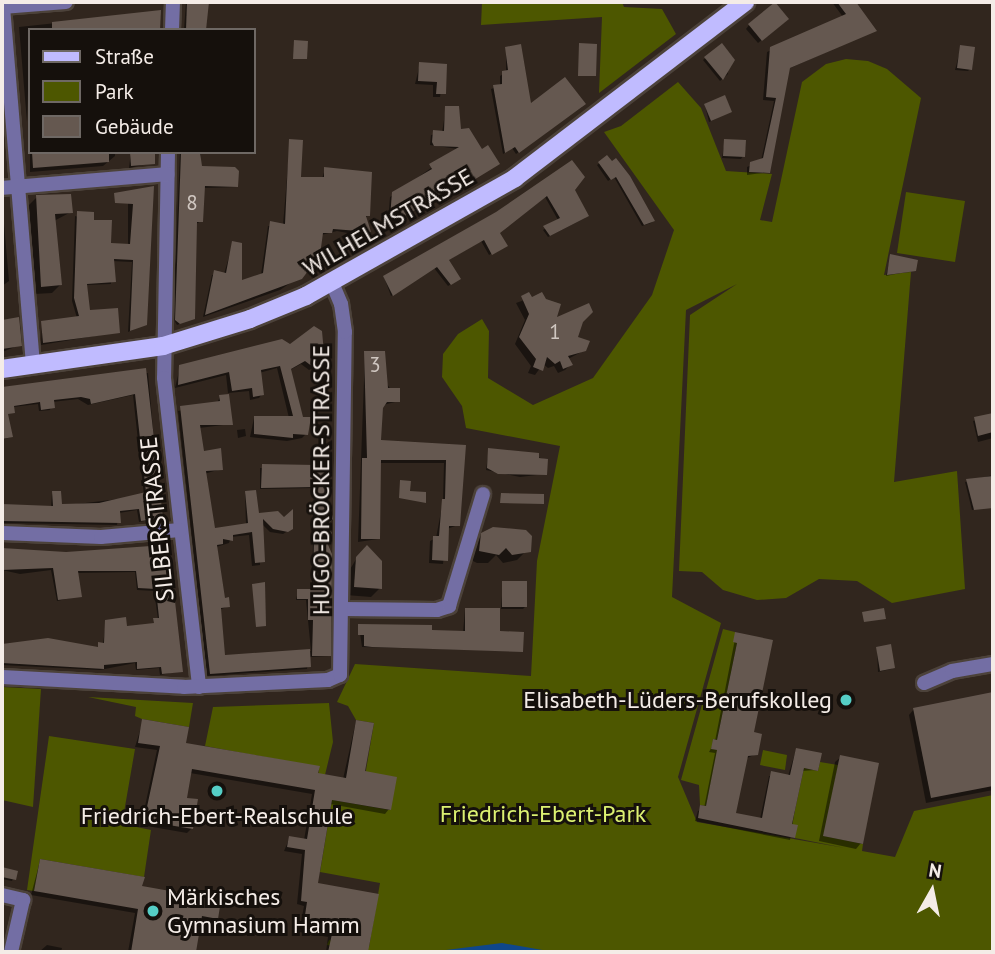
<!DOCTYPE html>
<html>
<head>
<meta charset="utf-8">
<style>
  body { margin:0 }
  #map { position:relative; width:995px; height:954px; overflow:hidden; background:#31261e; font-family:"PT Sans",sans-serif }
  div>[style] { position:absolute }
  .green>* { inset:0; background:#4d5700 }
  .water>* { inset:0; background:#0f478a }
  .shadow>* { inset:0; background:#0007 }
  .building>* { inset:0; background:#655850 }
  .roads { filter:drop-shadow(2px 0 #4c423a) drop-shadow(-2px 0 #4c423a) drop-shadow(0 2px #4c423a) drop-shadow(0 -2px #4c423a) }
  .minor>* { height:14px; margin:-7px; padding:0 7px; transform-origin:7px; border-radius:7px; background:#736ea4 }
  .major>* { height:18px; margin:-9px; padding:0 9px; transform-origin:9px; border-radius:9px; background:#c0bbff }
  .dots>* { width:19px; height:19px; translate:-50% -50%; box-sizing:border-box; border:4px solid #15100c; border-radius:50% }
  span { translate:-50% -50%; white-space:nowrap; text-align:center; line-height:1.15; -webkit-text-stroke:6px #15100c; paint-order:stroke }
  .number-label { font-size:21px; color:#d0c7c1 }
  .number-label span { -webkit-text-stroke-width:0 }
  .street-label { font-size:24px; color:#f4ece7 }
  .poi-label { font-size:24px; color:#f4ece7 }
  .right { translate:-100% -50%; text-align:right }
  .left { translate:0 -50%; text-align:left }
  .park-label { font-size:24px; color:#dcf171 }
  .frame { position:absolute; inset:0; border:4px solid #f4ece7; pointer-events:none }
  .legend { position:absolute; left:28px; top:28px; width:228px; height:126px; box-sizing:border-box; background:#15100c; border:2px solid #6e6864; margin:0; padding:9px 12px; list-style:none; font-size:21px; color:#f4ece7 }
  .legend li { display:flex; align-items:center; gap:14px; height:35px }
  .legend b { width:35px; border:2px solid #6e6864 }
  .north { position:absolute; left:897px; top:856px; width:70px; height:70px; -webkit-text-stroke:5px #15100c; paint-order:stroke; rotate:9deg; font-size:19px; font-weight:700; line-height:28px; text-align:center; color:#f4ece7 }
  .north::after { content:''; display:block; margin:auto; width:24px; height:32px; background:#f4ece7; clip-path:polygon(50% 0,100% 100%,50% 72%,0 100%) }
</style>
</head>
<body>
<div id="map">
  <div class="green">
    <div style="clip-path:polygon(482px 2px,622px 2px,624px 7px,662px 9px,676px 34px,599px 93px,602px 17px,481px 25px)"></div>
    <div style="clip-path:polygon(846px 59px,868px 61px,887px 69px,921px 98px,884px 275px,911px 272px,894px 482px,957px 471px,965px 589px,892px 603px,857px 581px,819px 579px,786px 598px,757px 600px,723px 590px,702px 572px,679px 571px,690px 315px,737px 284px,686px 310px,672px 597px,721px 623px,678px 777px,697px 822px,845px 848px,795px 838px,792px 824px,804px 768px,818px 771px,820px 762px,838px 765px,824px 836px,863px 844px,862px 851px,895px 857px,914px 811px,993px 795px,993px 952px,368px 952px,327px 945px,329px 940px,369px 947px,380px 883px,320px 872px,332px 800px,390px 810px,396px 777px,365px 776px,374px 723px,356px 720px,348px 706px,337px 702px,355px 664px,531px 676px,537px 561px,560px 446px,466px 428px,462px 406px,442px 377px,443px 354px,458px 334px,482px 319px,489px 331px,488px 378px,533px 405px,593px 378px,652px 295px,674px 230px,604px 132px,621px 126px,678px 82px,701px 108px,726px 171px,772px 174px,760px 220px,772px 222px,802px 82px,826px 64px)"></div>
    <div style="clip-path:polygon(906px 192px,965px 201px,955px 262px,897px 253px)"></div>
    <div style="clip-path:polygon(723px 629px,735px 632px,737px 643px,717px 740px,713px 739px,712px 749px,718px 750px,706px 806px,700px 805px,699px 785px,681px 780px)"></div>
    <div style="clip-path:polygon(2px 687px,41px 689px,33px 807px,2px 800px)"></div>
    <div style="clip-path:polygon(88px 697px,193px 703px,189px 727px,142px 719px,135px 716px,136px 707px)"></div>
    <div style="clip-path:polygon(329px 703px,333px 742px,324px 779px,318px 778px,319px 767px,205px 746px,213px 707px)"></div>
    <div style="clip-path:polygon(49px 736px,135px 749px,122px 824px,151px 830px,144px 877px,40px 859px,34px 891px,27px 890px)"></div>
    <div style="clip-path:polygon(763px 750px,787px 755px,785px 770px,760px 765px)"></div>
  </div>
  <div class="water">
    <div style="clip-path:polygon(502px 943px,554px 952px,440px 952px,446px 950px)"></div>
  </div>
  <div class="shadow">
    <div style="clip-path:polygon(186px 2px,206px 2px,205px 30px,184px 30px)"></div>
    <div style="clip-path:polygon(832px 2px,853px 2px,874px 31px,788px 69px,769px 172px,747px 175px,747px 167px,761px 161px,774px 101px,763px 100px,767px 52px,843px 17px)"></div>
    <div style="clip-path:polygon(159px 12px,158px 30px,30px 30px,27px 122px,19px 27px)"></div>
    <div style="clip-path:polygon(783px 22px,758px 43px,746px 29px,749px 25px)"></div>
    <div style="clip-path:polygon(721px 46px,728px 74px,720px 81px,703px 60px)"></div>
    <div style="clip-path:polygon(961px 47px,970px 69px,968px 71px,955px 70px)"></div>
    <div style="clip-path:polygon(506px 49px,530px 106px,582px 107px,516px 154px,512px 148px,503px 154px,491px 89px,500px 86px,500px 76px,506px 72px)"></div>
    <div style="clip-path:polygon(420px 64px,445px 65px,440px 97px,433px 97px,433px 85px,415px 84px)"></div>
    <div style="clip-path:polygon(705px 105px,730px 112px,709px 122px)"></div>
    <div style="clip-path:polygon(446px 107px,460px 131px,498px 164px,395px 221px,388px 221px,390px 197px,458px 149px,430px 145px,431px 135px,442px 133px)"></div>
    <div style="clip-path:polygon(290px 141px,300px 178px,322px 179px,325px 169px,368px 215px,365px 219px,370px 229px,363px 236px,337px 231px,321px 235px,308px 271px,280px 290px,203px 317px,212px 275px,224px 274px,233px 243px,240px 282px,261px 275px,268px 226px,283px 225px)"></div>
    <div style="clip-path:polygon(725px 141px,743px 156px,741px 159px,722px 158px)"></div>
    <div style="clip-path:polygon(30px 143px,30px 152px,115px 152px,115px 156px,103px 166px,30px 172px)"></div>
    <div style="clip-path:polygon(131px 152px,153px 163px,129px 168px)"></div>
    <div style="clip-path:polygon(180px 152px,201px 152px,200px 167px,237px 187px,203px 188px,201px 221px,196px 224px,193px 318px,177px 325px,173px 318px)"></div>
    <div style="clip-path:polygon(607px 158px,653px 221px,651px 223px,642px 226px,614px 177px,608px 181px,597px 165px)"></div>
    <div style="clip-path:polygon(571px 163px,573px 190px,585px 218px,548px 237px,543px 230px,558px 220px,545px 197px,498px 233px,504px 247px,489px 255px,481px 241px,448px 260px,456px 281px,448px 286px,434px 268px,391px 296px,384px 277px,497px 213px)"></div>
    <div style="clip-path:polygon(152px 187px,146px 324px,128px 332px,132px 262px,112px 261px,111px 284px,86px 285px,88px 313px,118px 332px,41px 345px,42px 323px,77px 318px,72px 301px,75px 216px,92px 221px,109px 245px,128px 246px,128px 192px)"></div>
    <div style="clip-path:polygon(37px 197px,71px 212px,54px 221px,60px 285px,52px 293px,34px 294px,29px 205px)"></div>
    <div style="clip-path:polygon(2px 201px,9px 281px,2px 286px)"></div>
    <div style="clip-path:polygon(891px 256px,915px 270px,886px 276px)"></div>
    <div style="clip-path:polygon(541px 294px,554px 321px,582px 321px,576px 339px,585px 350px,568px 359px,571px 364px,565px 370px,558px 373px,554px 366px,548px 368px,543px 364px,535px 375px,528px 373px,531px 366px,515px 344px,525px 320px,516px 303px)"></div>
    <div style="clip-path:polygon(17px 319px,20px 345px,2px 352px,2px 322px)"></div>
    <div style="clip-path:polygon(282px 341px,324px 363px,309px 370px,301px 364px,290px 370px,306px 434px,302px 438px,287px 441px,250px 437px,254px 418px,289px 418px,277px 368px,259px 373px,262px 394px,259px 398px,250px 400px,249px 391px,228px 393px,226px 375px,175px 388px,180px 367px)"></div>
    <div style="clip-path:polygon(365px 353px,399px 401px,383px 405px,379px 442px,464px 446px,458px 525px,447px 529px,443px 564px,429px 563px,430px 541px,436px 538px,443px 501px,444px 463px,379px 463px,378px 539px,358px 542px)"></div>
    <div style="clip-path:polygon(148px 373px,161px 518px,139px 522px,137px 510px,119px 513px,117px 525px,2px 523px,2px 505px,51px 508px,52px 493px,60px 506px,144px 496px,133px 395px,88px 405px,78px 399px,52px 402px,50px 410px,39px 411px,38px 404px,13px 407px,7px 415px,11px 437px,2px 440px,2px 390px)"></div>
    <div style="clip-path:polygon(220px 397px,231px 424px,199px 428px,202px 453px,221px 469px,204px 474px,213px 530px,246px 525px,245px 493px,258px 515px,291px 529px,283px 534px,270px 532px,261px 523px,260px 565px,252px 566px,249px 535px,231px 537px,229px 543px,216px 547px,223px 599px,229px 606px,219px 610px,224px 657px,311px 651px,306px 600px,296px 600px,298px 591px,312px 591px,314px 488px,260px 489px,260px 468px,314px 467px,316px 450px,329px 656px,309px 657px,307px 669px,207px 676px,178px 411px,217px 403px)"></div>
    <div style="clip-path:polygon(993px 415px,993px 438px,978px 442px,973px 421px)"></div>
    <div style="clip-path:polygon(245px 429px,246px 436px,238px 438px,237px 430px)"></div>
    <div style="clip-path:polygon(489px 450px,525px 452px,546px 460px,545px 474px,520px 477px,486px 470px)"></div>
    <div style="clip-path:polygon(993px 475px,993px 505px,972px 510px,965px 482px)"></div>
    <div style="clip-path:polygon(482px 535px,526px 551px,517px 560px,503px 563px,496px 555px,488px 563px,477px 563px,471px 560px,473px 544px)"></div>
    <div style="clip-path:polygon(2px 548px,52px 554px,168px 550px,181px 671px,160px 675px,159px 668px,136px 670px,135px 663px,100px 670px,2px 665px,2px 645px,97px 648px,103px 644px,106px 622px,125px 628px,152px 625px,158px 619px,154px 591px,137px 590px,135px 572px,77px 573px,80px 596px,57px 601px,51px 570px,20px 574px,2px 570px)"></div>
    <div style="clip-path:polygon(358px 556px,380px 588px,371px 597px,346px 595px,346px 576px)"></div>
    <div style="clip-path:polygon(503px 583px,525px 607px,523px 609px,501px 609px)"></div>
    <div style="clip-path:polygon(465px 609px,522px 651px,362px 647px,359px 626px,463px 633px)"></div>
    <div style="clip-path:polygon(736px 634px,771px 641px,751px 734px,756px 754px,745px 759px,734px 814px,760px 819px,769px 776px,788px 776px,796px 750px,816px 770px,801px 771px,790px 840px,695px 821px,698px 811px,704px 808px,715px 753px,709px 752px,715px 741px)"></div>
    <div style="clip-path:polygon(877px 649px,893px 667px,891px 669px,878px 672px)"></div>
    <div style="clip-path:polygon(993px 694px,993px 790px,926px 803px,909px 715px,914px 709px)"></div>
    <div style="clip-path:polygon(143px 721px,184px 745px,343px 779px,356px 721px,363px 773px,389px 809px,385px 814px,330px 804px,316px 884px,377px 895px,367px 952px,326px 952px,328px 937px,299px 932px,304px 906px,297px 904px,302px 854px,284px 851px,290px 837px,304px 840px,312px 794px,190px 773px,185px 799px,191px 829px,187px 833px,141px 825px,157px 750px,135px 747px)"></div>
    <div style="clip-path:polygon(841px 757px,861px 843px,856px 849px,819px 841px,835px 762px)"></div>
    <div style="clip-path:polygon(40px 861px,140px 888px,216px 918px,212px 922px,200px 920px,194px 952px,128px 952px,135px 913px,31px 895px)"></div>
    <div style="clip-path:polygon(2px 867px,16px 872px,12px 881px,2px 879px)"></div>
    <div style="clip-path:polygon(47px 945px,62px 948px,61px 952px,39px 952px)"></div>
  </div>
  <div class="building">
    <div style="clip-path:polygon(187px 2px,209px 2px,206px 30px,186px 30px)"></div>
    <div style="clip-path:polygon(775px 2px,789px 19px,762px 41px,748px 24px)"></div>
    <div style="clip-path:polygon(837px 2px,856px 2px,877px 31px,790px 68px,770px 173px,749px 172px,750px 162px,763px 158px,776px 98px,766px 97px,770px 47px,846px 14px)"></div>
    <div style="clip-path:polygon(161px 10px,160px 30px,52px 30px,52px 22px)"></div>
    <div style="clip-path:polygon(294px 40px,308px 41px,307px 59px,293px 59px)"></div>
    <div style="clip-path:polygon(579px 43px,597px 44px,596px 76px,578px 76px)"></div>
    <div style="clip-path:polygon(722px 43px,735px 60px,723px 80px,704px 57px)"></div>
    <div style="clip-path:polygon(521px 44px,531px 103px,565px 77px,586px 104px,519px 153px,515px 147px,505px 153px,493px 85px,502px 84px,502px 71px,508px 70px,505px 47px)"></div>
    <div style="clip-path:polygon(960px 45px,975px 47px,972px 70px,957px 68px)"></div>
    <div style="clip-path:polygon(419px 62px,447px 64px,446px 94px,436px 94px,437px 82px,418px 81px)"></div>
    <div style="clip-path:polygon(725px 95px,732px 112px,711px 121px,704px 104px)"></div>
    <div style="clip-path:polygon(445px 106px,459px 106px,461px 129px,469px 128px,482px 149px,488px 145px,500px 164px,441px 200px,441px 196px,399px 219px,390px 218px,392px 192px,432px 169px,429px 164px,459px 147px,434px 146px,432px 142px,433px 130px,444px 131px)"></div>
    <div style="clip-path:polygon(289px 139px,303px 140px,301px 177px,324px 177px,324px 167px,372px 172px,370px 216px,366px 216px,371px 232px,333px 229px,332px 233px,323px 233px,320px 255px,302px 279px,205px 315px,214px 270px,226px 273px,232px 241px,242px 243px,242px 280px,263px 273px,270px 221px,285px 224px)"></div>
    <div style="clip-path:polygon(724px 139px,746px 140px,745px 157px,723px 156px)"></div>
    <div style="clip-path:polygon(32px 152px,109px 152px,109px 162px,33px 168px)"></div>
    <div style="clip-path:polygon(130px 152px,155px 152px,155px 164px,131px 166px)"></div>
    <div style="clip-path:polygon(181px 152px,200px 152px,202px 166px,235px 167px,239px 171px,238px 187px,205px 186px,203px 222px,197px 222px,195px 319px,180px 324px,175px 320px)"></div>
    <div style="clip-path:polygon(607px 155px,612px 161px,616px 158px,630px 176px,655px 221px,644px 225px,616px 177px,611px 180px,598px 162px)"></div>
    <div style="clip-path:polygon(572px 160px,585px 177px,575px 190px,589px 216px,550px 236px,543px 226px,560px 218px,547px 196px,500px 233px,508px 246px,492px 255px,484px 240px,449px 260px,461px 279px,451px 285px,437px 267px,393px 296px,383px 276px,496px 212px)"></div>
    <div style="clip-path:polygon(154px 186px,147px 325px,130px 331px,133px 260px,114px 259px,116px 282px,87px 284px,90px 310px,118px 308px,120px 333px,43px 343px,41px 321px,79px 316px,74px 298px,77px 211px,94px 212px,94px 220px,112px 220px,111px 243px,130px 244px,133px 204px,115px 203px,114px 193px)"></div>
    <div style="clip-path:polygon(71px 194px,73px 213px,55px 214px,62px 285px,41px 287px,36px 195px)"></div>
    <div style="clip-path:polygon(890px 254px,918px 260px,916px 271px,887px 275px)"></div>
    <div style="clip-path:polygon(529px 292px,532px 297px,542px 292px,546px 299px,561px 304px,557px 317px,589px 303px,593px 312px,583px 322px,578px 337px,590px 341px,586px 351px,568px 356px,573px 365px,563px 369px,560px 361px,555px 364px,547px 357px,543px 371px,533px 367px,536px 359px,519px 337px,529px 314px,521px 296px)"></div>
    <div style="clip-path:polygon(19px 317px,22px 346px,2px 349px,2px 320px)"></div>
    <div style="clip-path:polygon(314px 326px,322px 331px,325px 364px,313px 367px,305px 361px,291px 369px,303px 417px,311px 417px,308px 435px,293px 434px,293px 438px,254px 434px,254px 416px,293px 416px,280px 366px,261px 370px,264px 395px,253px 397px,252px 388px,232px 391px,229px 372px,178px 385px,179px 365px,282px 339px,290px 344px)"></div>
    <div style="clip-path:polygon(364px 351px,385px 351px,388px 388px,400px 388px,400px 402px,387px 402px,383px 408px,381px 440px,466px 445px,460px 526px,449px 526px,448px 561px,432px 560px,433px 536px,439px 536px,442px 499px,445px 499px,446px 460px,381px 460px,380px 539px,361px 539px,362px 458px,367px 458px)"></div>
    <div style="clip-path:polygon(146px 368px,163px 518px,141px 521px,139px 509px,120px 511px,121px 523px,2px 521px,2px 504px,53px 506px,52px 491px,61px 491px,62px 504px,99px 503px,146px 492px,135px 394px,91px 404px,90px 399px,81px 397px,54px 400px,55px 408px,41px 410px,40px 402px,14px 406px,15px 413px,8px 414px,13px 437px,2px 439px,2px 387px)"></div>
    <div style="clip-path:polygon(229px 394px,233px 425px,200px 425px,204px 451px,221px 448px,223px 470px,206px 471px,215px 528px,248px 523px,245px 491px,256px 490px,259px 513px,278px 511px,284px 517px,293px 509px,293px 529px,288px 532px,273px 529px,263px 519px,265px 562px,255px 563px,252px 532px,233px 535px,233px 541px,223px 539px,223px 544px,217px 545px,225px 598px,229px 597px,230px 607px,221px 608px,225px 655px,310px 649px,311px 667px,210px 674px,180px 406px,220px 401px,219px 395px)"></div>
    <div style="clip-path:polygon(993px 413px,993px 432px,978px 436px,974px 417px)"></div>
    <div style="clip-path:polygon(315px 448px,326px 448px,326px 510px,331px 510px,333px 519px,326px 526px,332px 533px,326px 540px,332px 554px,331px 656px,312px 656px,313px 620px,308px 620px,308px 599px,297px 599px,297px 589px,313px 589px,315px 487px,261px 488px,262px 464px,315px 465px)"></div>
    <div style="clip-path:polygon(488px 448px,539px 453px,539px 458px,548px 459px,547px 475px,498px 474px,487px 468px)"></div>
    <div style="clip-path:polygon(993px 476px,993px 508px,974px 510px,966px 479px)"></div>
    <div style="clip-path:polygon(400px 480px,411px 481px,410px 491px,426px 492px,426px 503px,399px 498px)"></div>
    <div style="clip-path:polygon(501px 493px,544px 494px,544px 504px,500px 503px)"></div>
    <div style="clip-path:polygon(493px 527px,526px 530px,532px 536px,531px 552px,512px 555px,506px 548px,499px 555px,479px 551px,481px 533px)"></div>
    <div style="clip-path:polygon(165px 545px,169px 548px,183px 672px,162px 674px,161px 667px,137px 669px,137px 662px,104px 665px,104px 669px,2px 663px,2px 644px,48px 638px,98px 647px,98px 642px,104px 643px,105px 620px,126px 617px,127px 626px,154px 623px,153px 618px,159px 618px,156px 589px,138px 588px,136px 571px,78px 571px,82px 597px,58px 600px,53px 568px,2px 570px,2px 548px,66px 552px)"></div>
    <div style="clip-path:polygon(367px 545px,382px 561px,382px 589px,354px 587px,356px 557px)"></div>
    <div style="clip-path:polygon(502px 581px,527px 581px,527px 607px,502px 607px)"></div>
    <div style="clip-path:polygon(265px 582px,266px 626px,256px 627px,252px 584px)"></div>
    <div style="clip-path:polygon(465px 608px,500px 608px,500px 631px,524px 632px,523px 652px,372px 647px,364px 646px,364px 635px,358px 635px,358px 624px,432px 625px,432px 630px,465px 631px)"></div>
    <div style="clip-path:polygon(884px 608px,886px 619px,864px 622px,862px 612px)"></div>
    <div style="clip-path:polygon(735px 632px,773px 640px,754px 732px,762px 734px,758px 755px,748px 756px,736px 813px,762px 818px,771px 771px,790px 775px,796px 748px,822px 753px,818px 771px,804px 768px,792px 824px,798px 825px,795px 838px,698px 818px,700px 805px,706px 806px,717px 750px,711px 749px,713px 739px,717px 740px,737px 643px,733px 642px)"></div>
    <div style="clip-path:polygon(891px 644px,895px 668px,880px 671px,876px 647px)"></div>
    <div style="clip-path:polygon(993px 692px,993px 786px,931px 798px,913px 708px)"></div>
    <div style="clip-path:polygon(142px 719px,189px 727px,186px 743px,320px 766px,318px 773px,346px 778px,356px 720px,374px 723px,365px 771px,397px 777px,391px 810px,332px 800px,318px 883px,379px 894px,368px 952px,328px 952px,332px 934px,303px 928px,307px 902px,301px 901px,305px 850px,287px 847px,289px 836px,307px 839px,315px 790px,192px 769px,187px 798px,198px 799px,193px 829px,144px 821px,160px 746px,138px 743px)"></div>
    <div style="clip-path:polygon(840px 755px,879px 763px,863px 844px,823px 836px)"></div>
    <div style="clip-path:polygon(40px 859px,145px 877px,142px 886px,221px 900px,218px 919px,202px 916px,196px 952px,131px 952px,138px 909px,34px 891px)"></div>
    <div style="clip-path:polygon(2px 867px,18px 871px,16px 880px,2px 877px)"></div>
  </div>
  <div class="roads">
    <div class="minor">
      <div style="left:2px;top:7px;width:64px;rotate:-4.5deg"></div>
      <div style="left:3px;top:7px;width:358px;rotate:85.2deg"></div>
      <div style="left:172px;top:30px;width:28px;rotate:-88deg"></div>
      <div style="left:168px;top:152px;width:226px;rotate:91deg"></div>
      <div style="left:164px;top:378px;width:311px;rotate:83.5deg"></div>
      <div style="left:2px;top:188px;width:166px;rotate:-4.8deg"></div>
      <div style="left:2px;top:533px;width:99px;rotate:2.3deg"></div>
      <div style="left:101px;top:537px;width:79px;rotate:-5.1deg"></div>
      <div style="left:343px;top:609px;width:94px;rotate:0.6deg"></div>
      <div style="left:437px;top:610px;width:13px;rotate:-18deg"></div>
      <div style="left:449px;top:606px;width:117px;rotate:-73.1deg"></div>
      <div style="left:2px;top:677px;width:182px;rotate:3.1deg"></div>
      <div style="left:184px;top:687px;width:144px;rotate:-2.8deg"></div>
      <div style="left:328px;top:680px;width:13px;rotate:-23deg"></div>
      <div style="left:340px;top:675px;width:343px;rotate:-89.2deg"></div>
      <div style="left:345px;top:332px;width:28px;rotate:-98deg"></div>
      <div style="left:341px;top:304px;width:23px;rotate:-113deg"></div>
      <div style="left:924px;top:683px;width:30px;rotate:-23deg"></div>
      <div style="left:952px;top:671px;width:42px;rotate:-9.7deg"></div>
      <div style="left:2px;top:895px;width:22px;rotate:13deg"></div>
      <div style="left:23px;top:900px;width:53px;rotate:103deg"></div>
    </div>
    <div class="major">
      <div style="left:2px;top:369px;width:163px;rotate:-8.1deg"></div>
      <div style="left:163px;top:346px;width:91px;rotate:-17.2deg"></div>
      <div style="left:250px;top:319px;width:61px;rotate:-22.3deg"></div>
      <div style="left:306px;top:296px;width:240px;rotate:-29.4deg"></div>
      <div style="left:515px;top:178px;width:290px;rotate:-37.4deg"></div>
    </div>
  </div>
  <div class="dots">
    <div style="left:846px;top:700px;background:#55cec6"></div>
    <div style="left:217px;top:791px;background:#55cec6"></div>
    <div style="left:153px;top:911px;background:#55cec6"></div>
  </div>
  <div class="number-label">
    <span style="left:192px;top:203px">8</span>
    <span style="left:555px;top:332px">1</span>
    <span style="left:375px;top:365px">3</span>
  </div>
  <div class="street-label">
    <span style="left:388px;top:222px;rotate:-30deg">WILHELMSTRASSE</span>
    <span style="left:321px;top:480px;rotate:-90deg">HUGO-BRÖCKER-STRASSE</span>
    <span style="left:157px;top:519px;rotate:-96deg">SILBERSTRASSE</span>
  </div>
  <div class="poi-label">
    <span class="right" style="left:832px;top:700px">Elisabeth-Lüders-Berufskolleg</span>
    <span style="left:217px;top:816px">Friedrich-Ebert-Realschule</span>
    <span class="left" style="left:167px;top:911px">Märkisches<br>Gymnasium Hamm</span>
  </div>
  <div class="park-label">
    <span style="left:543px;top:814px">Friedrich-Ebert-Park</span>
  </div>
  <div class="frame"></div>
  <ul class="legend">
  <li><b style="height:9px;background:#c0bbff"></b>Straße</li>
  <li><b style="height:19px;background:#4d5700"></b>Park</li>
  <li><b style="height:19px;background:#655850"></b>Gebäude</li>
  </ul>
  <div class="north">N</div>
</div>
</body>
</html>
